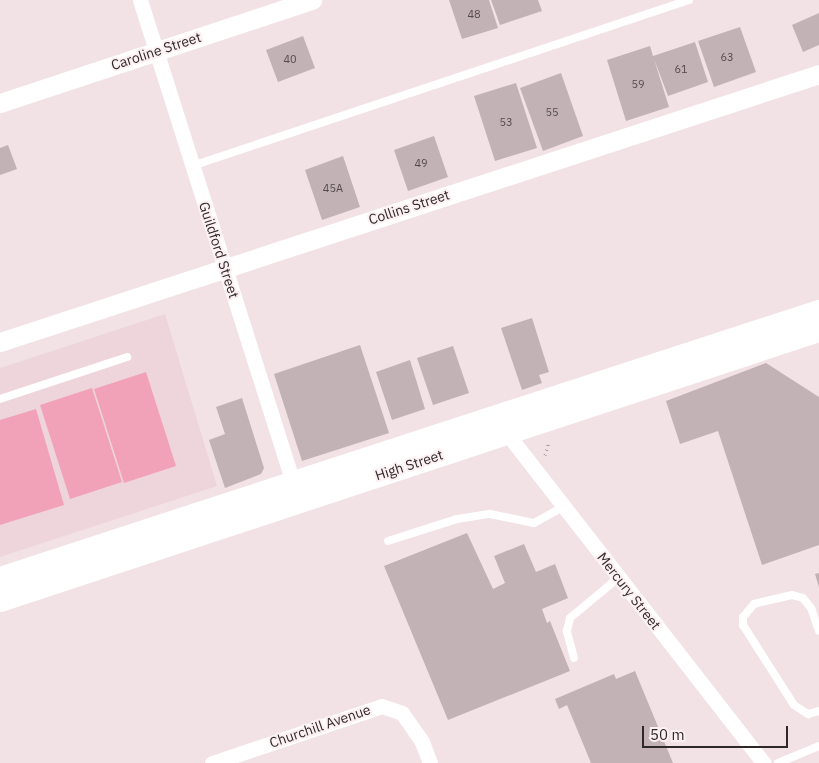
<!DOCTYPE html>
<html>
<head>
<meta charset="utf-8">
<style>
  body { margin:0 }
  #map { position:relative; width:819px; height:763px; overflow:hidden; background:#f2e2e5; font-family:"IBM Plex Sans",sans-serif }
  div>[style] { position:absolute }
  .built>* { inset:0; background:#eed5db }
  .green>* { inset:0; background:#f2a2b8 }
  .building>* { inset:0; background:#c2b2b6 }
  .path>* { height:3px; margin-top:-1.5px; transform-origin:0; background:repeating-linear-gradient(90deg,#a39799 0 1px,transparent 0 5px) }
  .service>* { height:8px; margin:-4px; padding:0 4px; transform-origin:4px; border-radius:4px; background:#fff }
  .minor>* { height:15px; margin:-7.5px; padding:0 7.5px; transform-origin:7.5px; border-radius:7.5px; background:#fff }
  .tertiary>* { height:19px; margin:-9.5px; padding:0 9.5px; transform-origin:9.5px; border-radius:9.5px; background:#fff }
  .primary>* { height:24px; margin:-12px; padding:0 12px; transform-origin:12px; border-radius:12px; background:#fff }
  span { translate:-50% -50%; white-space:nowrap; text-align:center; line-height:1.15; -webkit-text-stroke:4px #fdf0f3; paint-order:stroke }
  .number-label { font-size:11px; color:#534a4c }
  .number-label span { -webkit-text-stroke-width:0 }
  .street-label { font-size:14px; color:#2e2829 }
  .scale { position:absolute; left:642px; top:726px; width:146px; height:22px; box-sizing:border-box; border:2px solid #2e2829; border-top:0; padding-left:6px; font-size:15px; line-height:18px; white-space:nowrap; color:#2e2829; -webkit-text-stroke:4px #fdf0f3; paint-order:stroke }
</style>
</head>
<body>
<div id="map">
  <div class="built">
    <div style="clip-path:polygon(165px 314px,217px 486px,0 557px,0 368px)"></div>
  </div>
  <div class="green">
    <div style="clip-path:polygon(146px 372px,176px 466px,124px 483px,94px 389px)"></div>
    <div style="clip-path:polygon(92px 388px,122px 482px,70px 499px,40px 405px)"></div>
    <div style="clip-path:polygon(36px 409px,64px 505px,0 525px,0 420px)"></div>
  </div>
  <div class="building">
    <div style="clip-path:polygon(449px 0,489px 0,498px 28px,462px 39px)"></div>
    <div style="clip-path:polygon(491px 0,538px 0,542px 11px,500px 25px)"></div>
    <div style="clip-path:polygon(819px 13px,819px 45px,803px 52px,792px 25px)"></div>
    <div style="clip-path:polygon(740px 27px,756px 72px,714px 87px,698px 41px)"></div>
    <div style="clip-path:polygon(303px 36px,315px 68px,278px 82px,266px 50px)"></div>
    <div style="clip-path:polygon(695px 42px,708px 82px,668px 96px,654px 59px,669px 107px,626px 121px,607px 60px,650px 46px,653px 56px)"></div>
    <div style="clip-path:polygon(561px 73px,583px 136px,543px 151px,520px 88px)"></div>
    <div style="clip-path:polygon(516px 83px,537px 148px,495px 161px,474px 96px)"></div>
    <div style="clip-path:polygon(434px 136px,448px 177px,408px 191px,394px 150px)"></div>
    <div style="clip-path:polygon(8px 145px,17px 169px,0 175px,0 148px)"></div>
    <div style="clip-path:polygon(343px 156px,360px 207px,322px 220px,305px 170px)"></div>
    <div style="clip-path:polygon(532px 318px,549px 372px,539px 375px,542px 383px,522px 390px,501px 328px)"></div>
    <div style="clip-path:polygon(360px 345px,389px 433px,302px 461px,274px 374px)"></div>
    <div style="clip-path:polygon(453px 346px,469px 393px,433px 405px,417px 358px)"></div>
    <div style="clip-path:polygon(410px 360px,425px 409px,392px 420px,376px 372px)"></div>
    <div style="clip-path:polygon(766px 363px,819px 397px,819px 545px,762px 565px,718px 431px,680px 444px,666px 401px)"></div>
    <div style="clip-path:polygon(242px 398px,264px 468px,261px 474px,225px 488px,209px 440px,225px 434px,216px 407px)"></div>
    <div style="clip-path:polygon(467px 533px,493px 589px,505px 583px,494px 556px,524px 544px,536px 572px,555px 564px,568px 598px,542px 609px,547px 623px,550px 621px,570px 671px,448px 720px,384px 566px)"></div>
    <div style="clip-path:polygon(819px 573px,819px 587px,815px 574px)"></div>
    <div style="clip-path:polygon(635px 671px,673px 763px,591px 763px,567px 705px,559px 709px,555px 699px,614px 674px,616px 679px)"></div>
  </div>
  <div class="path">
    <div style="left:545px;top:455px;width:14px;rotate:-73deg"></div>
  </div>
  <div class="service">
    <div style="left:192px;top:166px;width:524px;rotate:-18.47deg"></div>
    <div style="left:0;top:399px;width:134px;rotate:-18.3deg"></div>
    <div style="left:388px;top:541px;width:72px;rotate:-17.7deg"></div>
    <div style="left:457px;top:519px;width:33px;rotate:-9deg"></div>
    <div style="left:490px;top:514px;width:45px;rotate:11.6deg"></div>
    <div style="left:534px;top:523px;width:33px;rotate:-29deg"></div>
    <div style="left:819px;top:631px;width:24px;rotate:-109deg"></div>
    <div style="left:811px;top:608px;width:13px;rotate:-129deg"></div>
    <div style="left:803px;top:598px;width:11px;rotate:-165deg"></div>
    <div style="left:792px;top:595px;width:39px;rotate:167deg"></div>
    <div style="left:754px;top:604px;width:17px;rotate:130deg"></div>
    <div style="left:743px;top:617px;width:8px;rotate:90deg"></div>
    <div style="left:743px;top:625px;width:95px;rotate:57.5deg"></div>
    <div style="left:794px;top:705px;width:17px;rotate:33deg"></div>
    <div style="left:808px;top:714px;width:11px;rotate:-15deg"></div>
    <div style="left:574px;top:658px;width:28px;rotate:-105deg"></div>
    <div style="left:567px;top:631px;width:13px;rotate:-77deg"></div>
    <div style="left:570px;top:618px;width:62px;rotate:-39.8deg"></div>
    <div style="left:778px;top:763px;width:44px;rotate:-22.5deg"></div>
  </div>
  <div class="minor">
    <div style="left:140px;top:0;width:516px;rotate:72.41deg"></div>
    <div style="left:502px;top:427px;width:426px;rotate:52.1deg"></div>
    <div style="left:212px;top:763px;width:179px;rotate:-18.5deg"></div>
    <div style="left:382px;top:706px;width:21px;rotate:19deg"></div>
    <div style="left:402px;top:713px;width:35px;rotate:55deg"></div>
    <div style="left:422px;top:742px;width:22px;rotate:69deg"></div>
  </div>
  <div class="tertiary">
    <div style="left:0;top:103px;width:329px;rotate:-18.3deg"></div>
    <div style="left:0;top:342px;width:862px;rotate:-18.12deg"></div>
  </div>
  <div class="primary">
    <div style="left:0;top:579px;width:861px;rotate:-18.06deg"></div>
    <div style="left:0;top:600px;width:862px;rotate:-18.25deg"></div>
  </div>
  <div class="number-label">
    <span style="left:474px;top:14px">48</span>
    <span style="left:727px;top:57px">63</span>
    <span style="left:290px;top:59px">40</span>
    <span style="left:681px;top:69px">61</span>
    <span style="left:638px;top:84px">59</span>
    <span style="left:552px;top:112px">55</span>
    <span style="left:506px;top:122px">53</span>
    <span style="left:421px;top:163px">49</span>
    <span style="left:333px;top:188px">45A</span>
  </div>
  <div class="street-label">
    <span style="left:156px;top:51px;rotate:-18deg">Caroline Street</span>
    <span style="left:409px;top:207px;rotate:-18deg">Collins Street</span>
    <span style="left:219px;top:250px;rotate:72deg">Guildford Street</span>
    <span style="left:409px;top:465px;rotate:-18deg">High Street</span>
    <span style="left:629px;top:591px;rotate:52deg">Mercury Street</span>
    <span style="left:320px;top:726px;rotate:-19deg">Churchill Avenue</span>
  </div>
  <div class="scale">50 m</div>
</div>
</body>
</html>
